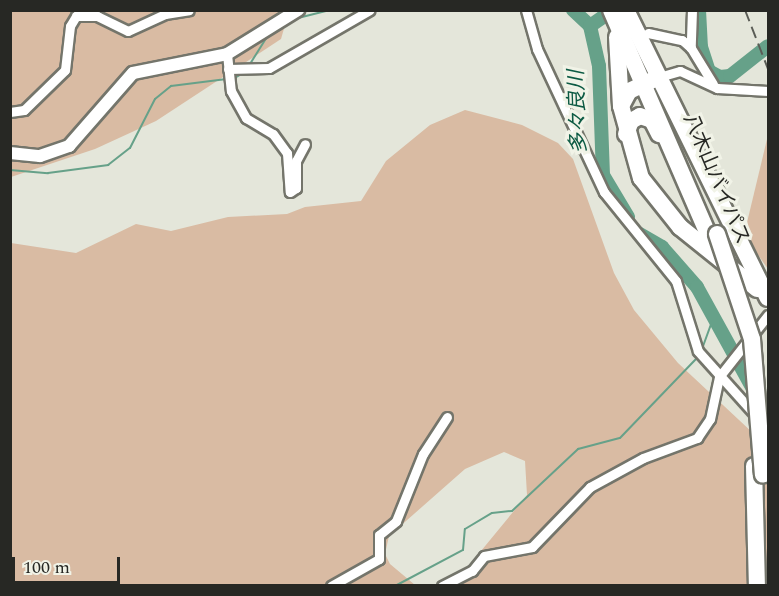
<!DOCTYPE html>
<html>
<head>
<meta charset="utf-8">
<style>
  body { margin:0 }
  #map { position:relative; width:779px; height:596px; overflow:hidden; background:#e4e6da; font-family:Spectral,"Noto Sans JP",serif }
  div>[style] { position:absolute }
  .green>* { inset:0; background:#d9bba3 }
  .stream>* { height:2px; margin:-1px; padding:0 1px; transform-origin:1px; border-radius:1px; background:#66a189 }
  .river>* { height:14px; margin:-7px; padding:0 7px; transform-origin:7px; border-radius:7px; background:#66a189 }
  .roads { filter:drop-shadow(2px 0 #74756b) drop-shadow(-2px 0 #74756b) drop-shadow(0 2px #74756b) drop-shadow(0 -2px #74756b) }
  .street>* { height:9px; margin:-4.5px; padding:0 4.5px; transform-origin:4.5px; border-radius:4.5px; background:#fff }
  .secondary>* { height:12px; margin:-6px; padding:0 6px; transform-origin:6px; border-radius:6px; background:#fff }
  .highway>* { height:16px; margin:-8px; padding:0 8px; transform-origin:8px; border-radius:8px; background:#fff }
  .rail>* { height:2px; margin-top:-1px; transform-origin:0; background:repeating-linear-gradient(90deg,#5a5c55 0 12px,transparent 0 18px) }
  .bridges { filter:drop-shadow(2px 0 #74756b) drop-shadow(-2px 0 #74756b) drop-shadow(0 2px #74756b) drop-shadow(0 -2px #74756b) }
  .highway-bridge>* { height:16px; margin:-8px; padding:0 8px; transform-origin:8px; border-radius:8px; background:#fff }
  span { translate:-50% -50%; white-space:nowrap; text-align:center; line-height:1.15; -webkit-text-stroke:6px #f1f3e7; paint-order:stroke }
  .street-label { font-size:20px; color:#272824 }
  .water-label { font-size:21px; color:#0c5a43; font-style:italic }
  .frame { position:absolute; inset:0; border:12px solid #272824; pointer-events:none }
  .scale { position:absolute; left:12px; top:557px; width:108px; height:27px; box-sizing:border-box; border:3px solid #272824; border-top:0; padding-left:8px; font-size:18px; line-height:21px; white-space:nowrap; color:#272824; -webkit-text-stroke:4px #f1f3e7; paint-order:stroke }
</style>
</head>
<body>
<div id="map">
  <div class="green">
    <div style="clip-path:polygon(10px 11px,289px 11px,281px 39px,156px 121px,95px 149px,11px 177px)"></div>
    <div style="clip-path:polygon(465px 110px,522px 125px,558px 143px,573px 159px,614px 273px,634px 310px,678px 363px,754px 434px,768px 466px,768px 585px,453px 585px,527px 495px,525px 461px,504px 452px,465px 469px,389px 536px,385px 554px,390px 564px,415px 585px,11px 586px,11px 243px,76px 253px,136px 224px,171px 231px,228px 217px,287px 214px,305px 207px,361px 201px,386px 161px,430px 125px)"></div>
    <div style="clip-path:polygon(768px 135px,768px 269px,744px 235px)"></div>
  </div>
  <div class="stream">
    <div style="left:294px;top:19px;width:38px;rotate:-14deg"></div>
    <div style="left:250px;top:64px;width:36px;rotate:-58deg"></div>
    <div style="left:233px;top:79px;width:14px;rotate:-30deg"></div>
    <div style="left:10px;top:170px;width:38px;rotate:5deg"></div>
    <div style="left:48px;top:173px;width:61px;rotate:-7.6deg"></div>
    <div style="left:108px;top:165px;width:28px;rotate:-38deg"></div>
    <div style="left:130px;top:148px;width:55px;rotate:-63deg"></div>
    <div style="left:155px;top:99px;width:21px;rotate:-39deg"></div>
    <div style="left:171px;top:86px;width:56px;rotate:-7.1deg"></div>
    <div style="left:702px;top:349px;width:35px;rotate:-70deg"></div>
    <div style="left:395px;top:586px;width:77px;rotate:-27.9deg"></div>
    <div style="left:463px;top:550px;width:21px;rotate:-85deg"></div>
    <div style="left:465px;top:529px;width:31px;rotate:-31deg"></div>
    <div style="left:492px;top:513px;width:20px;rotate:-6deg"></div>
    <div style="left:512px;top:511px;width:91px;rotate:-43.2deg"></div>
    <div style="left:578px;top:449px;width:43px;rotate:-14.7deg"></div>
    <div style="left:620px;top:438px;width:112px;rotate:-46.1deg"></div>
  </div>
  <div class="river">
    <div style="left:573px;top:10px;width:23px;rotate:43deg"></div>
    <div style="left:590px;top:26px;width:41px;rotate:77.3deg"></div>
    <div style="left:599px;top:66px;width:109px;rotate:87.9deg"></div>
    <div style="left:603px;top:175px;width:49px;rotate:59.2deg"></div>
    <div style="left:699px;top:10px;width:37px;rotate:87deg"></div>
    <div style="left:701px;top:47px;width:25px;rotate:72deg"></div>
    <div style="left:709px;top:71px;width:13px;rotate:29deg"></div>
    <div style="left:720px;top:77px;width:10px;rotate:-6deg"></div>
    <div style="left:730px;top:76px;width:48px;rotate:-38.3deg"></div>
    <div style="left:590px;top:26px;width:28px;rotate:-35deg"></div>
    <div style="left:638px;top:233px;width:28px;rotate:30deg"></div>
    <div style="left:662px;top:247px;width:53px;rotate:48.8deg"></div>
    <div style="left:697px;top:287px;width:147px;rotate:61.2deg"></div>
  </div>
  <div class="roads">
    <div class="street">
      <div style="left:526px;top:10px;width:41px;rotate:74.2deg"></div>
      <div style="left:537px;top:49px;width:158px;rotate:64.9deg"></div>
      <div style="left:604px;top:192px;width:114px;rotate:51deg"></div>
      <div style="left:676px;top:281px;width:73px;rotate:72.6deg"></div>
      <div style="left:698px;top:351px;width:105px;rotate:48.1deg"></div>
      <div style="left:692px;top:10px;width:38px;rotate:92deg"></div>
      <div style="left:691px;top:48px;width:42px;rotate:58.6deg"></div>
      <div style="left:648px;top:33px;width:35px;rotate:12deg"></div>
      <div style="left:682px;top:40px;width:12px;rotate:42deg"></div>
      <div style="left:227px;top:54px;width:37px;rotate:84deg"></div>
      <div style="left:231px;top:91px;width:31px;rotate:61deg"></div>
      <div style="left:246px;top:118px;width:31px;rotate:31deg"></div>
      <div style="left:273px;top:134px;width:24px;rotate:54deg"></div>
      <div style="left:287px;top:153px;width:39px;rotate:86deg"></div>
      <div style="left:290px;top:192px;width:7px;rotate:-34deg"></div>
      <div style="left:296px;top:188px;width:27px;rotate:-90deg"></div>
      <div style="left:296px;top:161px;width:19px;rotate:-62deg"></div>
      <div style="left:228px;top:69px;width:41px;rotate:-1.4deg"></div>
      <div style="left:269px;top:68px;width:116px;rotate:-29.9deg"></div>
      <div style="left:659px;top:77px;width:22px;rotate:-16deg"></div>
      <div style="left:680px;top:71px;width:41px;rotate:24.7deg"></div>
      <div style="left:717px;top:88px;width:51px;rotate:3.4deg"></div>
      <div style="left:10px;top:112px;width:14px;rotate:-8deg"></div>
      <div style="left:24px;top:110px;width:57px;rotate:-44.3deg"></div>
      <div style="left:65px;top:70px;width:44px;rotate:-83.5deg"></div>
      <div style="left:70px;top:26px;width:12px;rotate:-59deg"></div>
      <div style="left:76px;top:16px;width:21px"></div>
      <div style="left:97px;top:16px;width:34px;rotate:26deg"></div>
      <div style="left:128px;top:31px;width:41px;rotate:-24.7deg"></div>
      <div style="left:165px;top:14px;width:24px;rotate:-9deg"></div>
      <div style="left:331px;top:586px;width:55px;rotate:-29.4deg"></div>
      <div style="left:379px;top:559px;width:24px;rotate:-90deg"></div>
      <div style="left:379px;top:535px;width:22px;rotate:-39deg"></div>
      <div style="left:396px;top:521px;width:72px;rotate:-68.1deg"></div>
      <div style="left:423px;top:454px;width:44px;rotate:-57deg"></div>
      <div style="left:442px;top:586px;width:34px;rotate:-27deg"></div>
      <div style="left:472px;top:571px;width:19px;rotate:-51deg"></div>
      <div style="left:484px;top:556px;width:49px;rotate:-10.6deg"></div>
      <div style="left:532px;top:547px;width:83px;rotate:-46deg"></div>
      <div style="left:590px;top:487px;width:60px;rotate:-28.7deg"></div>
      <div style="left:643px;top:458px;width:58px;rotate:-20.3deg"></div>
      <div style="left:697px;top:438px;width:23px;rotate:-56deg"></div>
      <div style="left:710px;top:419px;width:43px;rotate:-77.9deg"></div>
      <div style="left:719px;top:377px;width:79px;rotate:-51.7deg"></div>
    </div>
    <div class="secondary">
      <div style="left:10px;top:153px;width:30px;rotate:6deg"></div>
      <div style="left:40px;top:156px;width:31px;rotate:-19deg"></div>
      <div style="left:69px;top:146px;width:97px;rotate:-48.8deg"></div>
      <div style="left:133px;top:73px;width:96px;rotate:-11.4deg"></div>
      <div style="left:227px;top:54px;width:84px;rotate:-31.8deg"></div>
    </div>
    <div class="highway">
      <div style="left:611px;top:10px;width:249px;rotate:66.6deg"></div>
      <div style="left:626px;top:10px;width:321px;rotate:63.8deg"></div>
      <div style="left:617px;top:37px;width:69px;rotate:86.7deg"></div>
      <div style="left:659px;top:77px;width:33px;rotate:155deg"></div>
      <div style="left:629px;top:91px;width:17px;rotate:118deg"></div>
      <div style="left:621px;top:106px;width:75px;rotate:74.5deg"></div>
      <div style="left:641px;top:178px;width:63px;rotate:51.5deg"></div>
      <div style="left:680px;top:227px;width:99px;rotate:38.8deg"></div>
      <div style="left:626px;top:134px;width:14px;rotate:-69deg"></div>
      <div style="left:631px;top:121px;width:10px;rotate:-29deg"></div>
      <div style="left:640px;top:116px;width:13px;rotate:18deg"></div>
      <div style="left:652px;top:120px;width:16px;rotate:63deg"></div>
      <div style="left:754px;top:466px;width:120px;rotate:88.6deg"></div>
    </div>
  </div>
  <div class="rail">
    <div style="left:745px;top:10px;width:63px;rotate:68.7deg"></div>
  </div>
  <div class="bridges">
    <div class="highway-bridge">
      <div style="left:717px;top:234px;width:111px;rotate:71.6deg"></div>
      <div style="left:752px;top:339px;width:136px;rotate:85.4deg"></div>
    </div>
  </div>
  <div class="street-label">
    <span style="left:716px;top:179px;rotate:67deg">八木山バイパス</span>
  </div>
  <div class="water-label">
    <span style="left:578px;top:112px;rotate:-92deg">多々良川</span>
  </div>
  <div class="frame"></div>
  <div class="scale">100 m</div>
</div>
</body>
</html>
